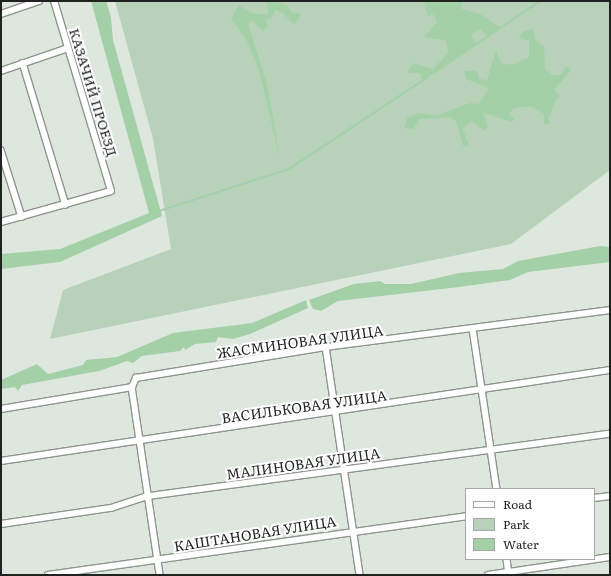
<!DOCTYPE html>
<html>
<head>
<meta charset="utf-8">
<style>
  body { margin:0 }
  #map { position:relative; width:611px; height:576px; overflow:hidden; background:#dee7de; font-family:Literata,serif }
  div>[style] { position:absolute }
  .green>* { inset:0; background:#b7d2b9 }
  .water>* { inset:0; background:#a3d0a7 }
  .stream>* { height:2px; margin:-1px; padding:0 1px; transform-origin:1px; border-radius:1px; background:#a3d0a7 }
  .roads { filter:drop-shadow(1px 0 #8d958d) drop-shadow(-1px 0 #8d958d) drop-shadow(0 1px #8d958d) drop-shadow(0 -1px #8d958d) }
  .minor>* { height:5.5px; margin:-2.75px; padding:0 2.75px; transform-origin:2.75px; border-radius:2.75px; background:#fff }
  span { translate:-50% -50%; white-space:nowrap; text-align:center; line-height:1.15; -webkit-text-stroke:4px #fff; paint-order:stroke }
  .street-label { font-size:14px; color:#1f231f }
  .frame { position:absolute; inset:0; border:2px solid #1f231f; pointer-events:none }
  .legend { position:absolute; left:465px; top:488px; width:130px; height:72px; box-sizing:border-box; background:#fff; border:1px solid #a5a7a5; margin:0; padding:5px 7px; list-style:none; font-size:12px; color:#1f231f }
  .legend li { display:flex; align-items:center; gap:8px; height:20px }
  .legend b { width:20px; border:1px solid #a5a7a5 }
</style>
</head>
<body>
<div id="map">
  <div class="green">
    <div style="clip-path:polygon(115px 1px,610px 1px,610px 170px,511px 244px,50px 339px,63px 290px,171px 249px,153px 139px)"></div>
  </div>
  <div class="water">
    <div style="clip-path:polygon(91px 1px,106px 1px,111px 17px,113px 40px,162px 216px,60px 262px,1px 269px,1px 254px,60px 249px,149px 213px)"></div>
    <div style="clip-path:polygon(267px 1px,277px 1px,289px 7px,291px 12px,301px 14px,294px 25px,283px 13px,275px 10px,271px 19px,266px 20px,268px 26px,263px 31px,252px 20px,248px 24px,267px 84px,280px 158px,259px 70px,247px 41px,231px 19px,239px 5px,251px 13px,268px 15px)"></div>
    <div style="clip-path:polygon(423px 1px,463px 1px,461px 9px,480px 14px,501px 28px,488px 36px,480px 29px,471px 34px,476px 44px,422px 81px,420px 73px,407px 73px,413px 63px,433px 69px,449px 52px,445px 40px,424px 37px,437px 22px,433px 14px,428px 16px)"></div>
    <div style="clip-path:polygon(533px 29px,535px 40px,544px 46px,545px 69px,552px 75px,561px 75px,566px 66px,571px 70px,554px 90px,561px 97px,557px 98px,548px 118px,550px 124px,544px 124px,544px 114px,530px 106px,514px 108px,509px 114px,515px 119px,511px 122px,483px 112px,488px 126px,485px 131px,471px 121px,463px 129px,469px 146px,463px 146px,456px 121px,450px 117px,420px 119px,413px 129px,404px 128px,407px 118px,419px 113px,435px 116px,470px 103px,479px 104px,489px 88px,466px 79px,464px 71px,477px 71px,479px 78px,487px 81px,496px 50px,501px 63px,512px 65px,529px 57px,529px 41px,519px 38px,523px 31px)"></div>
    <div style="clip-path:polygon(600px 246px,610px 247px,610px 262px,528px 272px,510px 280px,459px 287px,338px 301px,321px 311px,313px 309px,309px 300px,354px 284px,380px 281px,385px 284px,411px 284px,459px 273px,503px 269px,518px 261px)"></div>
    <div style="clip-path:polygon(306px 300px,308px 308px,250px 334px,233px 339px,218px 337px,216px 342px,195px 344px,185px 350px,184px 347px,180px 351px,142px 356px,133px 363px,127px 361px,99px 371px,22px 385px,18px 391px,15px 387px,1px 389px,1px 380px,37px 364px,48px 374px,83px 365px,86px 360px,117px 357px,173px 333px,252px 323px)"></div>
  </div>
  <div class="stream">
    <div style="left:432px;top:74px;width:130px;rotate:-34.1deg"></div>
    <div style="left:159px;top:211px;width:137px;rotate:-17.9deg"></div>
    <div style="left:289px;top:169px;width:167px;rotate:-33.5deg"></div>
  </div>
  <div class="roads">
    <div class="minor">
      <div style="left:1px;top:14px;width:40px;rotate:-18.9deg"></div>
      <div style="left:23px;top:63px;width:148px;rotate:73.2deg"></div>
      <div style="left:1px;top:71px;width:71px;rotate:-18.9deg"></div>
      <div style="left:1px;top:150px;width:70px;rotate:72.6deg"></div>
      <div style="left:1px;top:222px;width:114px;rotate:-15.7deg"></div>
      <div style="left:111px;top:191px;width:198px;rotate:-106.7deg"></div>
      <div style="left:473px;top:329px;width:162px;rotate:81.5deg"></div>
      <div style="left:326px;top:347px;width:231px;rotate:81.5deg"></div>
      <div style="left:132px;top:387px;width:10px;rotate:-66deg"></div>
      <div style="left:136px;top:378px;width:193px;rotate:-9.3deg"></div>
      <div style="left:326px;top:347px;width:286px;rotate:-7.4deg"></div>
      <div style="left:132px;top:387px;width:190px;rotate:81.5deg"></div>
      <div style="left:1px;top:409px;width:133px;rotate:-9.5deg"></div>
      <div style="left:1px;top:461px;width:616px;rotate:-8.5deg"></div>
      <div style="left:594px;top:498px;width:16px;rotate:-7deg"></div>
      <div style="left:1px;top:524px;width:111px;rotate:-8.3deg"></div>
      <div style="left:111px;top:508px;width:40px;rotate:-18deg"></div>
      <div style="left:149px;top:496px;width:465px;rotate:-7.7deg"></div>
      <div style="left:507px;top:559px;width:16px;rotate:83deg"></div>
      <div style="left:48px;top:575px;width:422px;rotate:-8deg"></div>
      <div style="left:488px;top:575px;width:123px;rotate:-8.4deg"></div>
    </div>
  </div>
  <div class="street-label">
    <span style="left:94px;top:92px;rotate:73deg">КАЗАЧИЙ ПРОЕЗД</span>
    <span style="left:300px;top:341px;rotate:-8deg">ЖАСМИНОВАЯ УЛИЦА</span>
    <span style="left:304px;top:406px;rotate:-8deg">ВАСИЛЬКОВАЯ УЛИЦА</span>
    <span style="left:303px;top:463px;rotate:-8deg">МАЛИНОВАЯ УЛИЦА</span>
    <span style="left:255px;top:533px;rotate:-9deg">КАШТАНОВАЯ УЛИЦА</span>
  </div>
  <div class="frame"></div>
  <ul class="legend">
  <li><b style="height:5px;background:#fff"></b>Road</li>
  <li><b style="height:11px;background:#b7d2b9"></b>Park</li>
  <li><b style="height:11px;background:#a3d0a7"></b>Water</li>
  </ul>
</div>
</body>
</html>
